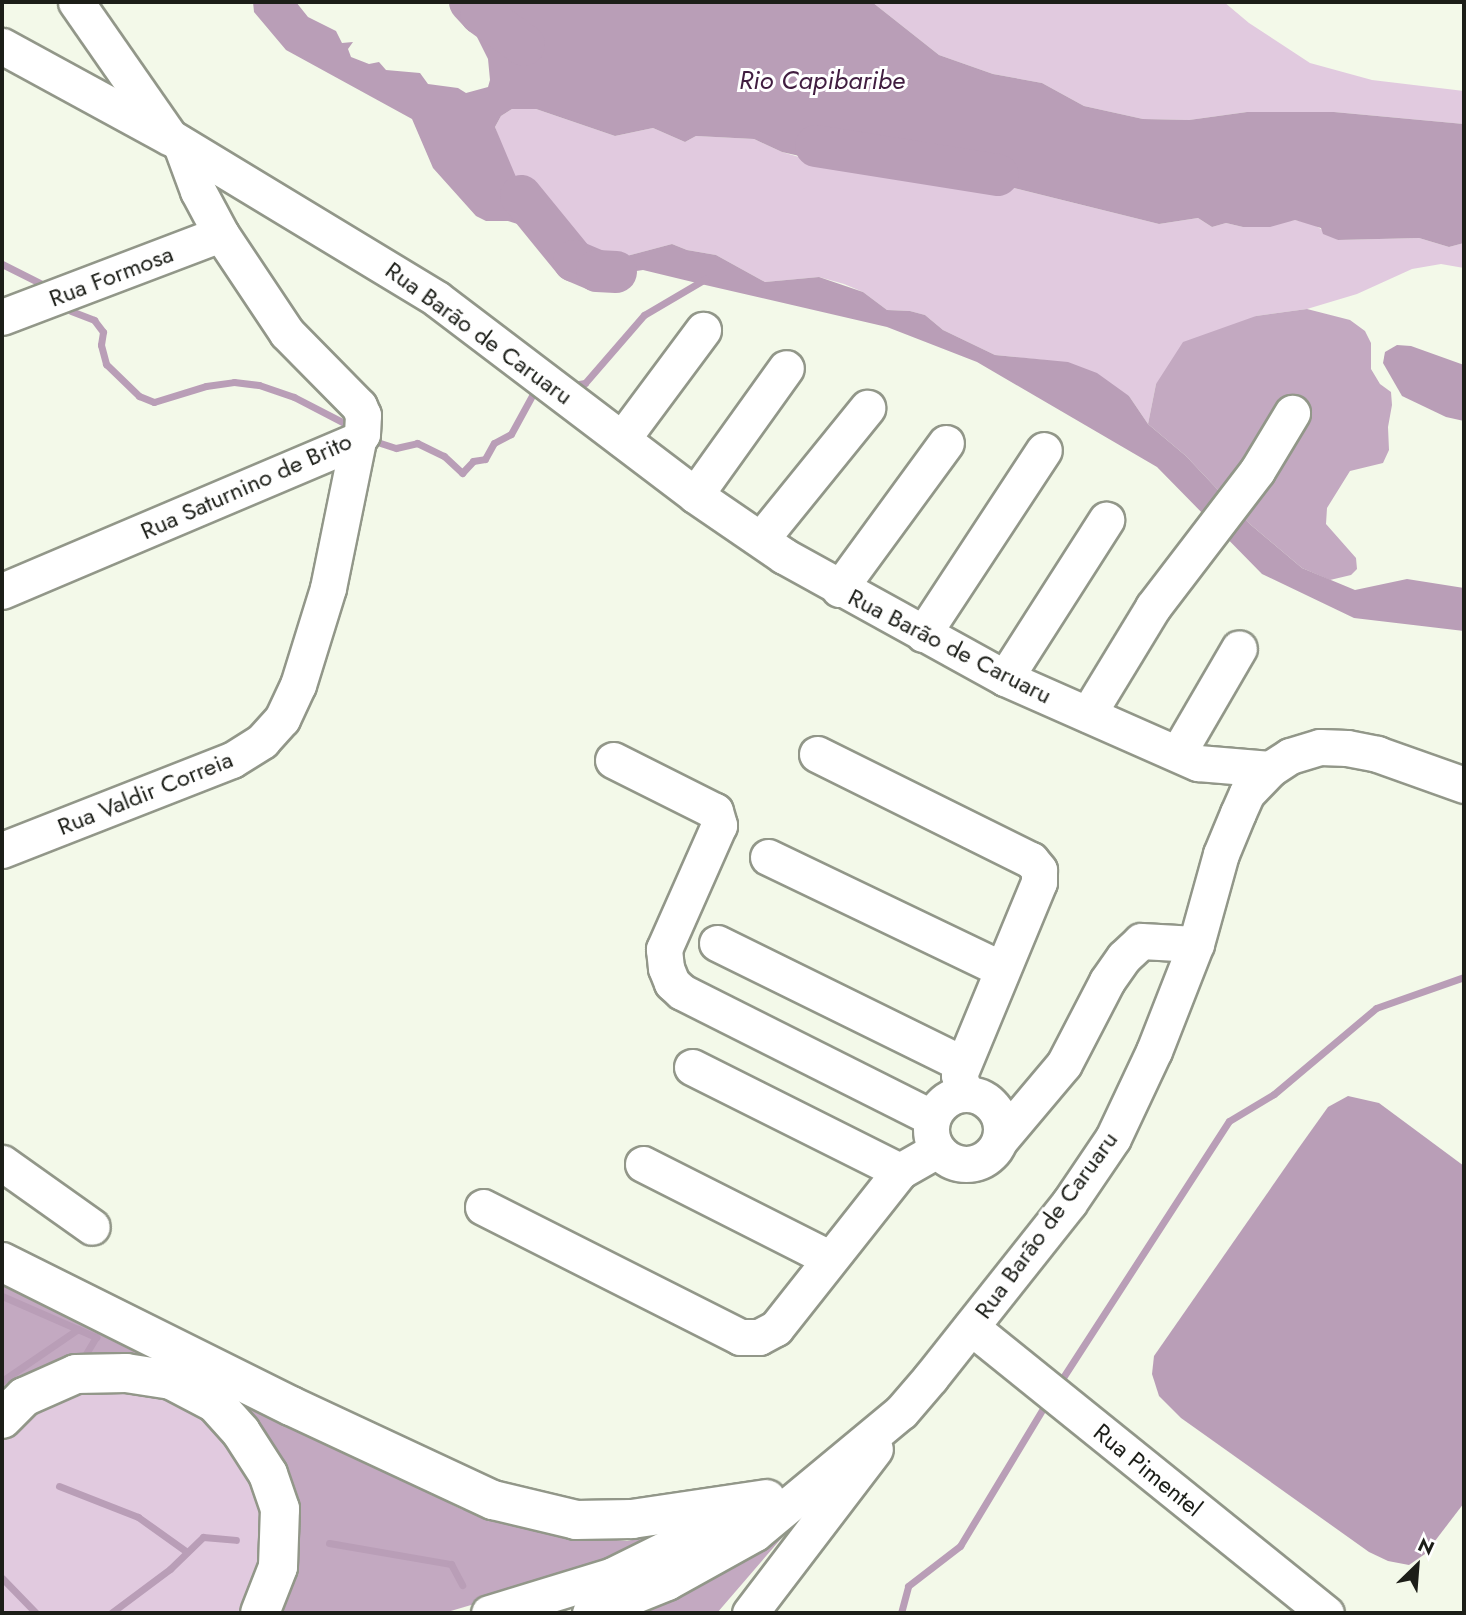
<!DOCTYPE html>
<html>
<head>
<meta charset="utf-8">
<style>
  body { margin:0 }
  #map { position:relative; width:1466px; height:1615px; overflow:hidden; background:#f3f9e9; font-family:Jost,sans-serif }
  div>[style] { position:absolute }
  .green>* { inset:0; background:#e1cadf }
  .forest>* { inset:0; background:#c3a9c1 }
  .water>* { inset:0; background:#b99eb7 }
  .stream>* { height:7px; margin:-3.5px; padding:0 3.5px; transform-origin:3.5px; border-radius:3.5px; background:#b99eb7 }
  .river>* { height:42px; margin:-21px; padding:0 21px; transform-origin:21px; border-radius:21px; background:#b99eb7 }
  .roads { filter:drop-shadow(2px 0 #929789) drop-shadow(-2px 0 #929789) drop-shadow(0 2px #929789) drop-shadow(0 -2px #929789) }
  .minor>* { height:35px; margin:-17.5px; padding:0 17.5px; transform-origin:17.5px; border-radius:17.5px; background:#fff }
  .minor>.ring { margin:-17.5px; padding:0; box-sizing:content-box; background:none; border:35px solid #fff; border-radius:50% }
  .highway>* { height:38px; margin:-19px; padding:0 19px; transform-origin:19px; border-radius:19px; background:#fff }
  span { translate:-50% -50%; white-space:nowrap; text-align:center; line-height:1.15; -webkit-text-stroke:6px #fff; paint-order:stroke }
  .street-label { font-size:24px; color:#1c1e18 }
  .water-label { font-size:26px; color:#411d40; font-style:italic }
  .frame { position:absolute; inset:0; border:4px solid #1c1e18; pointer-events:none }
  .north { position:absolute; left:1382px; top:1531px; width:70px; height:70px; -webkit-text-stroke:5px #fff; paint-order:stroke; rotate:25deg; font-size:19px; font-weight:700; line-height:28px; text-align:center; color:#1c1e18 }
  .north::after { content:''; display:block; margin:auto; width:24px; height:32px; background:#1c1e18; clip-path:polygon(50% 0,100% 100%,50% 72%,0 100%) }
</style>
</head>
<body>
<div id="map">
  <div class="green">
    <div style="clip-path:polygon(872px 2px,1224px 2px,1249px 23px,1310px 63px,1372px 80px,1464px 91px,1464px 124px,1334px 112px,1247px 112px,1189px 120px,1143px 119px,1084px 106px,1042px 83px,993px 74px,939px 55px)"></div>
    <div style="clip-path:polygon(512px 109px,536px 109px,615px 136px,653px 128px,685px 142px,696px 136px,754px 139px,782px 152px,833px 167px,875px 162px,871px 146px,908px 152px,917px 150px,946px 171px,1159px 224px,1198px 218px,1212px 227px,1226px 223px,1243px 227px,1295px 220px,1313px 224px,1338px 240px,1419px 238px,1449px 247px,1464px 243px,1464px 268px,1441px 264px,1412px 269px,1357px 294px,1307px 309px,1256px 316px,1156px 384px,1148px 424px,1129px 396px,1044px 360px,995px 355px,943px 330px,925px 315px,910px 311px,887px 310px,863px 292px,844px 284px,819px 277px,765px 282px,716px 255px,687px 250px,672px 244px,623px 257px,599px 253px,583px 246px,548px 218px,519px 184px,507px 162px,495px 127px,501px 116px)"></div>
    <div style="clip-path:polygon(138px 1386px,198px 1409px,259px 1485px,268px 1543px,246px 1613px,2px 1613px,2px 1434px,69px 1392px)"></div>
  </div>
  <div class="forest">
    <div style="clip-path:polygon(1307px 309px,1350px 320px,1365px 331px,1371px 343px,1371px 369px,1380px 384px,1391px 392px,1392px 405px,1388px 427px,1389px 450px,1383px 463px,1350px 471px,1327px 508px,1326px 524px,1356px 558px,1357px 569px,1351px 575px,1330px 580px,1302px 568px,1251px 525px,1186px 456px,1148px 424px,1156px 384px,1183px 342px,1256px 316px)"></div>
    <div style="clip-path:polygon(2px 1283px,192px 1374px,461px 1509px,541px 1533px,627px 1541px,683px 1530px,525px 1589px,444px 1613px,283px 1613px,298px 1558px,291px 1483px,130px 1359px,41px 1369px,2px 1392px)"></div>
    <div style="clip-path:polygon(798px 1519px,717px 1613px,642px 1613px,717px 1575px)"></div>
  </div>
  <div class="water">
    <div style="clip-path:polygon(253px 2px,296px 2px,308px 17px,336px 31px,342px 43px,353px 42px,348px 49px,351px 57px,369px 64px,379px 62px,386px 70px,420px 73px,428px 84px,458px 88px,466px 93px,488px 87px,490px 80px,488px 59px,473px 29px,477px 17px,488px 2px,872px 2px,939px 55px,993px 74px,1042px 83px,1084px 106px,1143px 119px,1189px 120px,1247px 112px,1334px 112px,1464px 124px,1464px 243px,1449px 247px,1419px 238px,1338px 240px,1323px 234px,1321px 228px,1295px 220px,1270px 227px,1243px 227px,1226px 223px,1212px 227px,1198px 218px,1159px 224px,946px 171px,917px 150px,909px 152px,872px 146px,875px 162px,833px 167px,817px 160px,782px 152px,754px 139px,696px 136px,685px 142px,653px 128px,615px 136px,536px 109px,512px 109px,501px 116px,495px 127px,519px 184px,548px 218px,583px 246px,599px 253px,623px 257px,672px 244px,687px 250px,716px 255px,765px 282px,819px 277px,863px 292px,887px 310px,910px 311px,925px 315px,943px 330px,995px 355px,1068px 362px,1097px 373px,1129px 396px,1148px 424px,1186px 456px,1251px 525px,1302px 568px,1355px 590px,1407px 579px,1464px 588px,1464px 631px,1354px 618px,1262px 574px,1157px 467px,977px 362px,887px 327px,701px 284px,643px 270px,603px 276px,570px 260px,549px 234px,508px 221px,486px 221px,476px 216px,433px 168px,412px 119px,286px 50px,254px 12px)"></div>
    <div style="clip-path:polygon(1397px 345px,1411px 346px,1464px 365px,1464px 421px,1446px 417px,1402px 396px,1383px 363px,1385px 352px)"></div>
    <div style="clip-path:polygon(1348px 1096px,1379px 1103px,1464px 1166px,1464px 1503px,1425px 1554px,1409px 1565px,1388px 1561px,1369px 1552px,1181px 1418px,1159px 1396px,1152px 1374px,1154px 1356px,1298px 1149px,1328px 1107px)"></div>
  </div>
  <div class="stream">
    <div style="left:2px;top:264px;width:51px;rotate:26.6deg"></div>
    <div style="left:71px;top:311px;width:25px;rotate:21deg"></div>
    <div style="left:94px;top:320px;width:15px;rotate:53deg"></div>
    <div style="left:103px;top:332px;width:13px;rotate:99deg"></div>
    <div style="left:101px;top:345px;width:20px;rotate:75deg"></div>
    <div style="left:106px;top:364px;width:46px;rotate:44.1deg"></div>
    <div style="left:139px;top:396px;width:16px;rotate:22deg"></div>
    <div style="left:154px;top:402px;width:54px;rotate:-17.1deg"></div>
    <div style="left:206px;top:386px;width:28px;rotate:-8deg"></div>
    <div style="left:234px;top:382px;width:25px;rotate:7deg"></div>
    <div style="left:259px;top:385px;width:37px;rotate:19deg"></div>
    <div style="left:294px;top:397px;width:59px;rotate:27.4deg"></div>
    <div style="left:579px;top:384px;width:6px;rotate:-9deg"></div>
    <div style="left:585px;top:383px;width:90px;rotate:-49.1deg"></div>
    <div style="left:644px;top:315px;width:71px;rotate:-30.5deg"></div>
    <div style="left:371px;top:440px;width:26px;rotate:18deg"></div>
    <div style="left:396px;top:448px;width:22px;rotate:-13deg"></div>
    <div style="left:417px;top:443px;width:30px;rotate:26deg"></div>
    <div style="left:444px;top:456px;width:25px;rotate:43deg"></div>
    <div style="left:462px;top:473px;width:16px;rotate:-47deg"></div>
    <div style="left:473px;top:461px;width:12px;rotate:-9deg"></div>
    <div style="left:485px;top:459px;width:18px;rotate:-61deg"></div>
    <div style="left:494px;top:443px;width:19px;rotate:-28deg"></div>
    <div style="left:511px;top:434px;width:48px;rotate:-61.3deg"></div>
    <div style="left:2px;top:1296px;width:103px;rotate:23.6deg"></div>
    <div style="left:96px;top:1337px;width:21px;rotate:121deg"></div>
    <div style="left:1062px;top:1379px;width:307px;rotate:-57.1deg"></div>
    <div style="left:1229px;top:1121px;width:52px;rotate:-31deg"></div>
    <div style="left:1274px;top:1094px;width:133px;rotate:-40.1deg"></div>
    <div style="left:1376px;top:1008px;width:93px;rotate:-19.4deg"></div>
    <div style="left:2px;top:1381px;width:92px;rotate:-34.4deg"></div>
    <div style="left:59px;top:1486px;width:85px;rotate:21.4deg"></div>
    <div style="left:138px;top:1517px;width:60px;rotate:35.5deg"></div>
    <div style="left:329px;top:1543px;width:124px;rotate:9.8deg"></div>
    <div style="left:451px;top:1564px;width:24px;rotate:62deg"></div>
    <div style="left:2px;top:1578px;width:49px;rotate:45.8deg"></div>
    <div style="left:111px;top:1613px;width:74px;rotate:-36.7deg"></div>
    <div style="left:170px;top:1569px;width:46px;rotate:-44.1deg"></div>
    <div style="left:203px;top:1537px;width:33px;rotate:5deg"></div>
    <div style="left:901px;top:1613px;width:28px;rotate:-75deg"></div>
    <div style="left:908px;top:1586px;width:66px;rotate:-37.6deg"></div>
    <div style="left:960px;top:1546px;width:165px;rotate:-58.9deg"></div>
  </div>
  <div class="river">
    <div style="left:470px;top:2px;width:16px;rotate:47deg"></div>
    <div style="left:481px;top:14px;width:53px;rotate:35.8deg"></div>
    <div style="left:816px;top:146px;width:184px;rotate:9.1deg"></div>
    <div style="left:521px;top:196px;width:84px;rotate:50.8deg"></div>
    <div style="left:574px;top:261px;width:25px;rotate:23deg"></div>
    <div style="left:597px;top:271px;width:19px;rotate:3deg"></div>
  </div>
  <div class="roads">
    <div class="minor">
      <div style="left:76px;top:2px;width:165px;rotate:55.2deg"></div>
      <div style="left:170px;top:137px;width:312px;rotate:31.2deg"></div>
      <div style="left:437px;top:299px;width:324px;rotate:37.2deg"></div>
      <div style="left:695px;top:495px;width:108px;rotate:34.4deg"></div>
      <div style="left:784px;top:556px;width:252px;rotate:28.9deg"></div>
      <div style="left:1005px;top:678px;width:211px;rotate:23.8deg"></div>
      <div style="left:1198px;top:763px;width:72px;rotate:4.8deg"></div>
      <div style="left:2px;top:46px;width:188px;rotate:28.6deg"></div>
      <div style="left:2px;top:317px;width:234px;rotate:-20.8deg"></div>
      <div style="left:622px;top:439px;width:136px;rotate:-53.4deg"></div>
      <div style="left:695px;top:495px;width:156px;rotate:-54.4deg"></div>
      <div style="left:761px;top:539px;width:169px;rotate:-51deg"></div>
      <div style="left:839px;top:589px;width:181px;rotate:-53.8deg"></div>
      <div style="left:2px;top:591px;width:387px;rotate:-23deg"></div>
      <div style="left:358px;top:440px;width:7px;rotate:-56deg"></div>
      <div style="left:362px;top:434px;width:19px;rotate:-87deg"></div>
      <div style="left:363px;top:415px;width:10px;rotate:-114deg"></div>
      <div style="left:359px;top:406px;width:103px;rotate:-134.6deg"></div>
      <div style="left:287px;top:333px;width:119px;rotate:-123.7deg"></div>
      <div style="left:221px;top:234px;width:49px;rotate:-118.1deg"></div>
      <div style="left:198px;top:191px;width:49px;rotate:-110.3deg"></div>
      <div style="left:923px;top:634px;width:220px;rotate:-56.7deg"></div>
      <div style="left:1005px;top:678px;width:188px;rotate:-57.4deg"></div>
      <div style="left:1088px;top:714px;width:125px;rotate:-58.7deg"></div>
      <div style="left:1153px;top:607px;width:171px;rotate:-52.6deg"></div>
      <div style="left:1257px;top:471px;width:68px;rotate:-58.9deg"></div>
      <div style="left:1178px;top:753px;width:121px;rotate:-59.8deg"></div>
      <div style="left:817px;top:754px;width:239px;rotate:26.4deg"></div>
      <div style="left:1031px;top:860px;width:13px;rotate:51deg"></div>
      <div style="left:1039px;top:870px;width:12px;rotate:90deg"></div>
      <div style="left:1039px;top:882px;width:209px;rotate:112.5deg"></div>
      <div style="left:959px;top:1075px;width:19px;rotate:72deg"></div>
      <div style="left:613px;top:760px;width:114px;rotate:26.6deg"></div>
      <div style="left:715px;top:811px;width:15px;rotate:74deg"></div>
      <div style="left:719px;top:825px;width:136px;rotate:113.9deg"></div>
      <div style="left:664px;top:949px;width:19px;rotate:84deg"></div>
      <div style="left:666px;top:968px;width:16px;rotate:68deg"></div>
      <div style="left:672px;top:983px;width:13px;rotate:42deg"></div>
      <div style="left:682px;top:992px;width:280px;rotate:26.7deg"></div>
      <div style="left:2px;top:850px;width:247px;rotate:-21.4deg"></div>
      <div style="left:232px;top:760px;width:36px;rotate:-32deg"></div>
      <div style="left:262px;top:741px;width:30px;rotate:-48deg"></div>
      <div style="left:282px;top:719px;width:38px;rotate:-65deg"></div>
      <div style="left:298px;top:685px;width:102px;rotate:-72.8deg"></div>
      <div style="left:328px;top:588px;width:151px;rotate:-78.5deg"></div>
      <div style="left:768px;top:857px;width:259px;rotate:25.6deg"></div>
      <div style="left:717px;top:943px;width:274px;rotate:26.2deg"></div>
      <div style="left:692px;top:1067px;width:233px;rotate:26.6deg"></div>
      <div class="ring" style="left:931px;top:1094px;width:35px;height:35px"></div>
      <div style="left:1000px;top:1140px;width:99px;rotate:-49.9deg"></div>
      <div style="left:1064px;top:1064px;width:93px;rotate:-62.6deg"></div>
      <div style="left:1107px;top:981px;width:29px;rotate:-55deg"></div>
      <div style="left:1124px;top:957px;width:23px;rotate:-43deg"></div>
      <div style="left:1141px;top:941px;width:55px;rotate:3.1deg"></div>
      <div style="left:2px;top:1163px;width:110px;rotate:35.4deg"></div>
      <div style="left:643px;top:1164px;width:208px;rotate:26.8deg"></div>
      <div style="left:483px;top:1207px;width:288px;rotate:26.8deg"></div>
      <div style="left:740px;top:1337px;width:19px"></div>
      <div style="left:759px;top:1337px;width:19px;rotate:-28deg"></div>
      <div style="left:776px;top:1328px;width:200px;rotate:-51.7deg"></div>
      <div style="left:900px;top:1171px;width:43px;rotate:-29.6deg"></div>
      <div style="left:971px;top:1327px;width:456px;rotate:38.9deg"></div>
      <div style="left:489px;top:1613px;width:130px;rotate:-17deg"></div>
      <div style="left:613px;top:1575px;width:155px;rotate:-26.4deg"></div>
      <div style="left:590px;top:1613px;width:83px;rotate:-21.9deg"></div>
      <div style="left:667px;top:1582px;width:101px;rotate:-29.1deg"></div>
      <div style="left:755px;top:1533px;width:190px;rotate:-39.7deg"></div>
      <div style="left:901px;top:1412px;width:46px;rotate:-49.4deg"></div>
      <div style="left:931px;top:1377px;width:222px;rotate:-51.6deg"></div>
      <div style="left:1069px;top:1203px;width:78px;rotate:-55.9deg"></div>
      <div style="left:1113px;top:1138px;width:96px;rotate:-64.8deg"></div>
      <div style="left:1154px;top:1051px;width:115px;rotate:-68.6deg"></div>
      <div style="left:1196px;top:944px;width:93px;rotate:-74.5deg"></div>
      <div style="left:1221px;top:854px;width:44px;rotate:-67.5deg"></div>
      <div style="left:1238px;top:813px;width:22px;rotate:-66deg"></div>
      <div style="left:1247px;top:793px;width:33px;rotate:-46deg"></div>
      <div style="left:1270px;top:769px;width:24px;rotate:-33deg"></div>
      <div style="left:1290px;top:756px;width:31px;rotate:-17deg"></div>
      <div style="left:1320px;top:747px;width:27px;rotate:2deg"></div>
      <div style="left:1347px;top:748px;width:31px;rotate:11deg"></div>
      <div style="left:1377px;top:754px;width:92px;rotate:19.6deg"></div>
      <div style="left:750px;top:1613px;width:206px;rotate:-52.7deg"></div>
    </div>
    <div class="highway">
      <div style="left:2px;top:1262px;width:323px;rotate:26.5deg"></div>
      <div style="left:291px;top:1406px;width:223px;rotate:25deg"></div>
      <div style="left:493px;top:1500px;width:85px;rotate:13.5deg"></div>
      <div style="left:576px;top:1520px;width:56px;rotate:-1deg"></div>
      <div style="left:632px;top:1519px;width:136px;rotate:-8.4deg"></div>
      <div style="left:2px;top:1419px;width:31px;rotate:-45deg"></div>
      <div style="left:24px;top:1397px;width:57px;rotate:-23.9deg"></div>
      <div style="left:76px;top:1374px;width:50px;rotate:-1.1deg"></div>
      <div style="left:126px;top:1373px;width:46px;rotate:8.8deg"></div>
      <div style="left:171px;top:1380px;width:50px;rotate:27.6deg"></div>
      <div style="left:215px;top:1403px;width:39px;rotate:48deg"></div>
      <div style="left:241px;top:1432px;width:50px;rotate:57.3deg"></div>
      <div style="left:268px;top:1474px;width:37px;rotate:71deg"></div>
      <div style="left:280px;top:1509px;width:58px;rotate:92deg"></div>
      <div style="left:278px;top:1567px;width:49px;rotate:111.4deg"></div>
    </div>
  </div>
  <div class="street-label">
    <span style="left:111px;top:276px;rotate:-21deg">Rua Formosa</span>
    <span style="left:479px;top:333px;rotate:36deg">Rua Barão de Caruaru</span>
    <span style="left:246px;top:486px;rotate:-24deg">Rua Saturnino de Brito</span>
    <span style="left:950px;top:646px;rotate:27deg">Rua Barão de Caruaru</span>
    <span style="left:145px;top:793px;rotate:-22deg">Rua Valdir Correia</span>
    <span style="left:1046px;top:1225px;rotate:-54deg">Rua Barão de Caruaru</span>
    <span style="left:1148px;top:1470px;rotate:39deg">Rua Pimentel</span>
  </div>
  <div class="water-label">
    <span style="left:822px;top:81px">Rio Capibaribe</span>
  </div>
  <div class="frame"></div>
  <div class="north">N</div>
</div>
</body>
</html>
